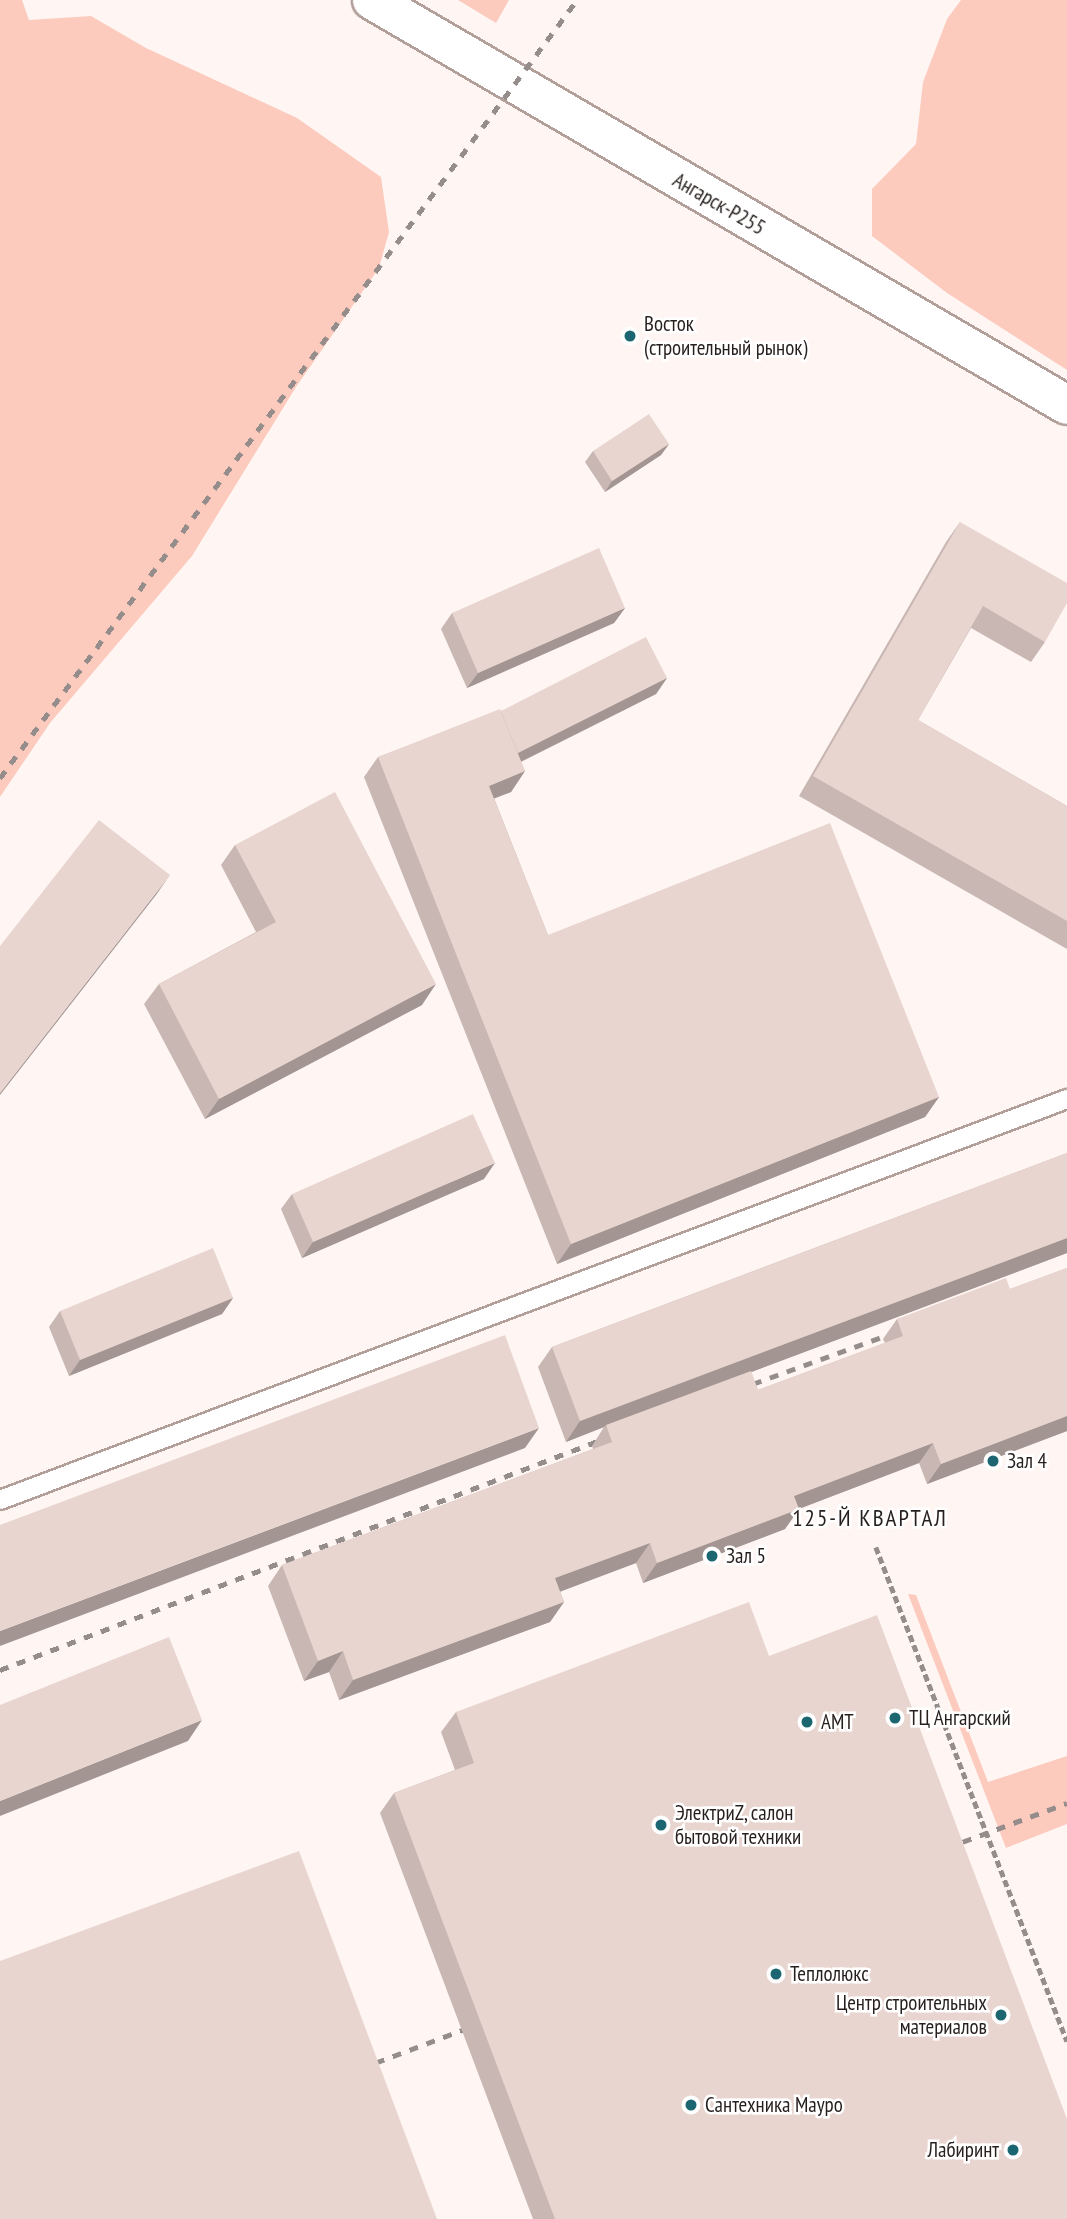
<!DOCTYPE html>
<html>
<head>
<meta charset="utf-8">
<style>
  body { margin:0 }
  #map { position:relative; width:1067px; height:2219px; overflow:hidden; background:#fff6f4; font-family:"PT Sans Narrow",sans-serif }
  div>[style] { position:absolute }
  .green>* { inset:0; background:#fccbbe }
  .path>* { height:4.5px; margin-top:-2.25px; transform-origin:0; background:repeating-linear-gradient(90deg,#958d8b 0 7px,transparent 0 10.5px) }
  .roads { filter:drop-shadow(2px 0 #b29f9a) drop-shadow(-2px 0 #b29f9a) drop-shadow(0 2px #b29f9a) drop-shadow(0 -2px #b29f9a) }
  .service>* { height:18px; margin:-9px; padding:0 9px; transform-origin:9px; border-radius:9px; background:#fff }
  .primary>* { height:38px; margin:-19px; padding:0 19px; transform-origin:19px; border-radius:19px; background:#fff }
  .rail>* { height:5px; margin-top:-2.5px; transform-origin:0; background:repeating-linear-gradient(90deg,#958d8b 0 9px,transparent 0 18px) }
  .wall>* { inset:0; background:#c8b7b3 }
  .shaded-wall>* { inset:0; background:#a39592 }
  .building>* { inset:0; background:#e9d5d0 }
  .dots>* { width:19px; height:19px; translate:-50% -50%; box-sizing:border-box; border:4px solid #fff; border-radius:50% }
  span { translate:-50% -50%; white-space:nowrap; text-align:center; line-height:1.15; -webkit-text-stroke:5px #fff; paint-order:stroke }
  .street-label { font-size:21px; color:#261f1d }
  .poi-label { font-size:21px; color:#261f1d }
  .left { translate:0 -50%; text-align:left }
  .right { translate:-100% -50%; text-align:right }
  .neighbourhood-label { font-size:23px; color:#261f1d; letter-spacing:2px }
</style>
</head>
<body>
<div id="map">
  <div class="green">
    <div style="clip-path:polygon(0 0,22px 0,29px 20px,91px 16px,146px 48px,297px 118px,381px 177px,389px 232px,379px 268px,296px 387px,192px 556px,50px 723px,0 797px)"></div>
    <div style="clip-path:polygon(458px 0,509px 0,496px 23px)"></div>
    <div style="clip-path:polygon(961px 0,1067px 0,1067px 370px,947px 293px,872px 236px,872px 189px,916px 144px,923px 82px,947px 19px)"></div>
    <div style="clip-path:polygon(908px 1594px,916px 1595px,988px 1782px,1067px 1756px,1067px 1824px,1006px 1848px)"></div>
  </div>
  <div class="path">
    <div style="left:876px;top:1547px;width:530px;rotate:68.86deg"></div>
  </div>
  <div class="roads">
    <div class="service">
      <div style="left:0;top:1500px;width:1140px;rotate:-20.6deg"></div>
    </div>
    <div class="primary">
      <div style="left:372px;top:0;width:804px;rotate:30.23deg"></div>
    </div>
  </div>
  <div class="rail">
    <div style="left:0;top:778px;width:969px;rotate:-53.44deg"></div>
    <div style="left:736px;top:1390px;width:179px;rotate:-20deg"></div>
    <div style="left:0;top:1670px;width:654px;rotate:-20.96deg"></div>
    <div style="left:946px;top:1848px;width:129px;rotate:-20.4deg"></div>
    <div style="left:359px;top:2069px;width:130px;rotate:-20.7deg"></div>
  </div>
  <div class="wall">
    <div style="clip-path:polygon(669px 444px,661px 455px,605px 492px,585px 462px,593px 451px)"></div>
    <div style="clip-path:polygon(960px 522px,1045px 642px,1031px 662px,971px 628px,918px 720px,1067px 806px,1067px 949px,799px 796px,946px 542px)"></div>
    <div style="clip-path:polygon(625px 608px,614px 623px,467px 688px,441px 629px,452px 613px)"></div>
    <div style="clip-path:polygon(667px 678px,656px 694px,521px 762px,525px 771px,511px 792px,494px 798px,548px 935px,939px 1097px,925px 1117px,557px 1264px,364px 777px,378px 757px,501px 711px)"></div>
    <div style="clip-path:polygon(235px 845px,422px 1005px,205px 1119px,144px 1004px,159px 984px,256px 932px,221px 865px)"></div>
    <div style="clip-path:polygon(1067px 1153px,1067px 1253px,751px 1372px,758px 1390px,885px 1343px,883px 1339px,897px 1319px,1010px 1289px,1067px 1268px,1067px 1431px,927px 1484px,919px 1463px,799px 1509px,785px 1529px,643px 1583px,636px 1563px,560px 1591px,564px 1602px,550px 1622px,339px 1700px,329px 1672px,304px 1681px,268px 1586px,282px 1565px,593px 1449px,592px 1446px,604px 1427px,566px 1442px,538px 1367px,552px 1347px)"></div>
    <div style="clip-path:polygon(484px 1179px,302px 1258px,281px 1209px,292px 1194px)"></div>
    <div style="clip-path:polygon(233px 1298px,222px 1314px,69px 1376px,49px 1327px,60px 1311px)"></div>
    <div style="clip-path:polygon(769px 1656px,1067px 2219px,533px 2219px,380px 1813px,394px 1793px,455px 1770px,441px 1732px,456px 1712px)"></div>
  </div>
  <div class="shaded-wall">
    <div style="clip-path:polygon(669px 444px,661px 455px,605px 492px,612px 481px)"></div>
    <div style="clip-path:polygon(625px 608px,614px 623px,467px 688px,478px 673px)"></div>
    <div style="clip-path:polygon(667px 678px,656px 694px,506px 769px,517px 753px)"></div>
    <div style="clip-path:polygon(525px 771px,511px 792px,475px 806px,489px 786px)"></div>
    <div style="clip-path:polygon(170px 875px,156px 895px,0 1095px,0 1093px)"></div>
    <div style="clip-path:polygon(436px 984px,422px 1005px,205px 1119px,219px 1099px)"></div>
    <div style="clip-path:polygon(939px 1097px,925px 1117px,557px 1264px,571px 1244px)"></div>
    <div style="clip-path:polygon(495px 1163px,484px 1179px,302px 1258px,313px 1242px)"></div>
    <div style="clip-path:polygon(1067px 1238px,1067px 1253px,606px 1427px,606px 1425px,604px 1427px,566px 1442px,580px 1421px)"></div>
    <div style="clip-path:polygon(233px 1298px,222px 1314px,69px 1376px,80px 1360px)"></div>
    <div style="clip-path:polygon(1067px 1416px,1067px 1431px,927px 1484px,941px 1464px)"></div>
    <div style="clip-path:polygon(539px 1428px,525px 1448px,0 1646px,0 1631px)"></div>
    <div style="clip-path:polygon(933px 1443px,919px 1463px,780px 1516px,794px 1496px)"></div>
    <div style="clip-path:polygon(799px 1509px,785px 1529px,643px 1583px,657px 1563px)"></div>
    <div style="clip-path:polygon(650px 1543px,636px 1563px,541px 1599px,555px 1578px)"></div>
    <div style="clip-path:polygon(564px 1602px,550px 1622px,339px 1700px,353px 1680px)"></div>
    <div style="clip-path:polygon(343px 1651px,329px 1672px,304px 1681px,318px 1661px)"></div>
    <div style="clip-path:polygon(202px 1720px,188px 1741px,0 1816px,0 1801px)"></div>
  </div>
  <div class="building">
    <div style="clip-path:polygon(649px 414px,669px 444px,612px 481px,593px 451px)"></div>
    <div style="clip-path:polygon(960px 522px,1067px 583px,1067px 603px,1045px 642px,983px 606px,918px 720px,1067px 806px,1067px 921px,813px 776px)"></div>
    <div style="clip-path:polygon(599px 548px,625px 608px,478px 673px,452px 613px)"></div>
    <div style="clip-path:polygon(646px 637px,667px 678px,518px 753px,501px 711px)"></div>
    <div style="clip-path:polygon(500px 709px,525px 771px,489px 786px,548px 935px,830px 823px,939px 1097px,571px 1244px,378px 757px)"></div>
    <div style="clip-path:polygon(335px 792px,436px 984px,219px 1099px,159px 984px,276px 922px,235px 845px)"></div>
    <div style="clip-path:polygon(99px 820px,170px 875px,0 1093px,0 946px)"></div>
    <div style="clip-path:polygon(473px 1114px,495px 1163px,313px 1242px,292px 1194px)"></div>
    <div style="clip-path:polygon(1067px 1153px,1067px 1238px,580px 1421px,552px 1347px)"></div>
    <div style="clip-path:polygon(213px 1248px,233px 1298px,80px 1360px,60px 1311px)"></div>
    <div style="clip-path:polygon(1067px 1268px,1067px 1416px,941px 1464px,933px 1443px,794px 1496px,799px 1509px,657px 1563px,650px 1543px,555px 1578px,564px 1602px,353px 1680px,343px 1651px,318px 1661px,282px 1565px,612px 1442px,606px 1425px,751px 1371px,758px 1390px,903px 1336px,897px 1319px,1006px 1278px,1010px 1289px)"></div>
    <div style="clip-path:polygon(505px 1335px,539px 1428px,0 1631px,0 1525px)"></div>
    <div style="clip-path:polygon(749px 1602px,769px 1656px,877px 1615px,1067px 2119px,1067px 2219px,555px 2219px,394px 1793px,474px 1763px,456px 1712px)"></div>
    <div style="clip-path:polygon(169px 1637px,202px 1720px,0 1801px,0 1705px)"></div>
    <div style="clip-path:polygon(299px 1851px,437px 2219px,0 2219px,0 1961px)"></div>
  </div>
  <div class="dots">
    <div style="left:630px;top:336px;background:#1b6671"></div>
    <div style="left:993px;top:1461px;background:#1b6671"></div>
    <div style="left:712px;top:1556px;background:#1b6671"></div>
    <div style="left:895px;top:1718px;background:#1b6671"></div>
    <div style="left:807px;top:1722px;background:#1b6671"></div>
    <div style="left:661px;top:1825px;background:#1b6671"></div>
    <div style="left:776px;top:1974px;background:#1b6671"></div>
    <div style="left:1001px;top:2015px;background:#1b6671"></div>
    <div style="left:691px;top:2105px;background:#1b6671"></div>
    <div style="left:1013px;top:2150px;background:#1b6671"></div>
  </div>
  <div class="street-label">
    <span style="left:719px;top:204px;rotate:30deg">Ангарск-Р255</span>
  </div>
  <div class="poi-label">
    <span class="left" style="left:644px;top:336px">Восток<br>(строительный рынок)</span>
    <span class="left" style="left:1007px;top:1461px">Зал 4</span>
    <span class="left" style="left:726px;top:1556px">Зал 5</span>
    <span class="left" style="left:909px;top:1718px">ТЦ Ангарский</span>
    <span class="left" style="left:821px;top:1722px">АМТ</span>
    <span class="left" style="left:675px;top:1825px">ЭлектриZ, салон<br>бытовой техники</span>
    <span class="left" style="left:790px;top:1974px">Теплолюкс</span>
    <span class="right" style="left:987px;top:2015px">Центр строительных<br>материалов</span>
    <span class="left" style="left:705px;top:2105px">Сантехника Мауро</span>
    <span class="right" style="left:999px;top:2150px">Лабиринт</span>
  </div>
  <div class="neighbourhood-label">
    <span style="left:870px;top:1518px">125-Й КВАРТАЛ</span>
  </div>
</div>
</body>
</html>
